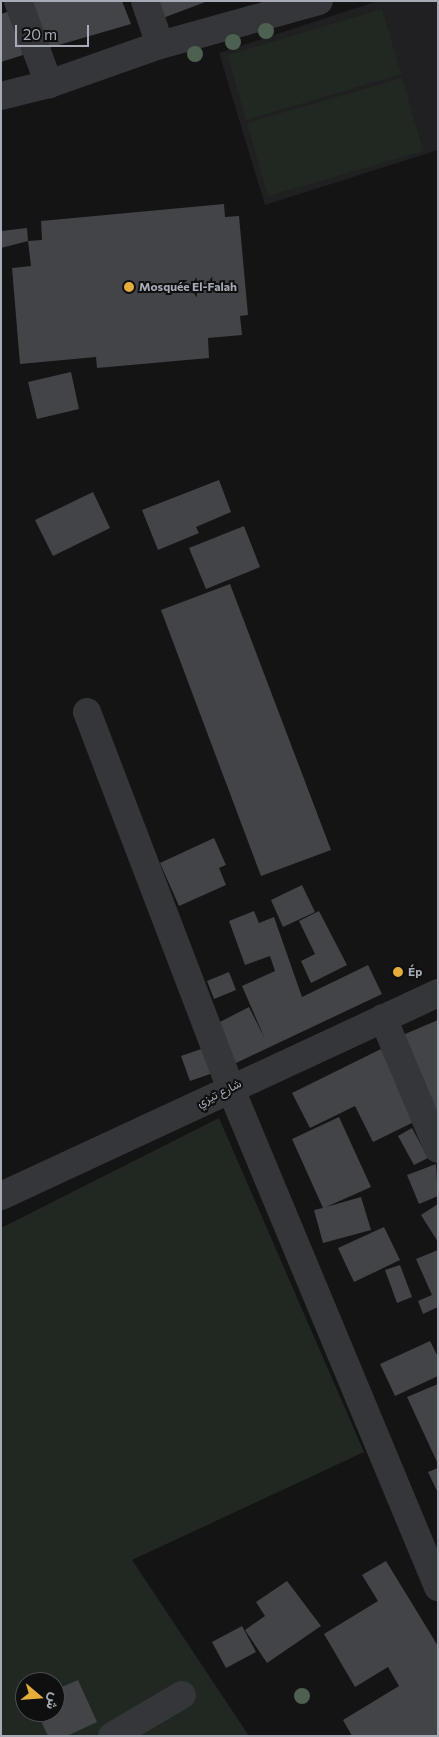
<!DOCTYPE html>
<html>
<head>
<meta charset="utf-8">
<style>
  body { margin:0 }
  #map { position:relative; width:439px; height:1737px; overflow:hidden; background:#141415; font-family:Commissioner,Vazirmatn,sans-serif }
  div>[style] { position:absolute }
  .built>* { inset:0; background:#202022 }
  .green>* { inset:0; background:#202821 }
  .building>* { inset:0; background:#434448 }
  .minor>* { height:28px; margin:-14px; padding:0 14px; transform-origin:14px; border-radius:14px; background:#35363a }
  .trees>* { width:16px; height:16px; margin:-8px; border-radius:50%; background:#4e6050 }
  .dots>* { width:14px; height:14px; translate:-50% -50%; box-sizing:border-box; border:2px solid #0f0f10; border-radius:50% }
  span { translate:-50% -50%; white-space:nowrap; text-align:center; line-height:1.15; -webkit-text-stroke:4px #0f0f10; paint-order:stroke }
  .poi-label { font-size:12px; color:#a6abb5; font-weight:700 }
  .left { translate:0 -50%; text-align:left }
  .street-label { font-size:12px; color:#a6abb5 }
  .frame { position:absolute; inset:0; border:2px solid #a6abb5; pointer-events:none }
  .north { position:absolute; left:15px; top:1672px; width:50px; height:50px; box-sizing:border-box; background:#0f0f10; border:1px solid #4b4d52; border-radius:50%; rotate:108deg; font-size:14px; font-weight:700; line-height:20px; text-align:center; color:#a6abb5 }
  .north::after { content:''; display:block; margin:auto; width:18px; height:22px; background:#e5ae3c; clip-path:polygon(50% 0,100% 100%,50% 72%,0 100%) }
  .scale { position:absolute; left:15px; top:25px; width:74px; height:22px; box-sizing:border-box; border:2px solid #a6abb5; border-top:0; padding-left:6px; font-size:15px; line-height:18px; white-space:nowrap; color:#a6abb5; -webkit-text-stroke:4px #0f0f10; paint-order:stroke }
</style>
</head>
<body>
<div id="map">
  <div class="built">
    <div style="clip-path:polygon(378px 1px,438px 1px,438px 150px,265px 205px,219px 53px)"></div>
  </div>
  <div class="green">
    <div style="clip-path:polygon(382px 9px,401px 74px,246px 120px,228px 55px)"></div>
    <div style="clip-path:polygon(402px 78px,423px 151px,268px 196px,247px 123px)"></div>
    <div style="clip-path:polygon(evenodd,219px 1118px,364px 1452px,132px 1560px,249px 1736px,1px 1736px,1px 1228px,219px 1118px,25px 1682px,55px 1682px,55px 1712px,25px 1712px,25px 1682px)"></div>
  </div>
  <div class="building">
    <div style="clip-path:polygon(28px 1px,122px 1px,131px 24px,45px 49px)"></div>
    <div style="clip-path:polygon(149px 1px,208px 1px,155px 21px)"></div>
    <div style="clip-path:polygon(10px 11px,23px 55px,1px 62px,1px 14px)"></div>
    <div style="clip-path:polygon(224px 204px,225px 217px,239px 216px,248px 315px,240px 316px,242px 335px,208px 338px,209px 358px,97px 368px,96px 357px,20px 364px,12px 268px,31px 266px,28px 241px,1px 248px,1px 231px,27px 228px,28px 241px,42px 240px,41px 221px)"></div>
    <div style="clip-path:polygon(71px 372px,79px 409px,37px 419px,28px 382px)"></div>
    <div style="clip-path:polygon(219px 480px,231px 512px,196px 527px,199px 533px,158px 550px,142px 510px)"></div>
    <div style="clip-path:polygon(93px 492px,110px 528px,53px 556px,35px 520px)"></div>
    <div style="clip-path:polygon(244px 526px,260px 567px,206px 589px,189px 548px)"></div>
    <div style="clip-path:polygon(230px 584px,331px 850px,261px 876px,161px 610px)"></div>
    <div style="clip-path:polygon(214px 838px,226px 865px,219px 868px,226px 885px,179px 906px,160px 863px)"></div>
    <div style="clip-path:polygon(302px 885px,315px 912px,283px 927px,271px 900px)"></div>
    <div style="clip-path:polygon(254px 911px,259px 923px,274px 917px,302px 997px,368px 965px,382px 994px,236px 1063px,216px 1024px,249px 1007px,265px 1039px,242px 986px,275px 971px,270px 956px,245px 965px,229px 921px)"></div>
    <div style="clip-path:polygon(319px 911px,347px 965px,311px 983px,301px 961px,315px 954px,299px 921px)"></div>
    <div style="clip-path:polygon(229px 972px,236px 990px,214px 999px,207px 981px)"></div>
    <div style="clip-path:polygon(438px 1020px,438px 1130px,398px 1037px)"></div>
    <div style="clip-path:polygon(207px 1047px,216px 1072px,190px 1081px,181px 1056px)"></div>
    <div style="clip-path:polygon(383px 1048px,418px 1120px,373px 1142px,355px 1106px,310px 1128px,292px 1093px)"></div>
    <div style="clip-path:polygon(339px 1117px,371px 1187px,326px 1207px,361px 1197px,371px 1230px,323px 1243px,314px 1210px,323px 1208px,292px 1139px)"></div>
    <div style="clip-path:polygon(412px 1128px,428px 1158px,414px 1165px,398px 1136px)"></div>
    <div style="clip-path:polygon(436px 1164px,438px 1196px,419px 1204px,407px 1175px)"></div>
    <div style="clip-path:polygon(438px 1204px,438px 1242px,421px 1215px)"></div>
    <div style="clip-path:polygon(384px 1227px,400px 1260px,354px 1282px,338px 1248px)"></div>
    <div style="clip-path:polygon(438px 1250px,438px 1307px,423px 1314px,418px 1301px,432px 1295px,416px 1259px)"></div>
    <div style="clip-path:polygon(400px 1265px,412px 1297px,397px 1303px,385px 1270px)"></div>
    <div style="clip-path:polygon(430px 1341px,438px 1357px,438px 1376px,395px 1396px,380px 1364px)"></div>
    <div style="clip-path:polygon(438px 1384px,438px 1464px,407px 1397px)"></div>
    <div style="clip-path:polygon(438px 1468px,438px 1493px,428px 1472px)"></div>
    <div style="clip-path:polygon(386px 1561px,438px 1646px,438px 1736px,352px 1736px,343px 1720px,399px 1686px,388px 1667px,355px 1687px,324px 1634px,378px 1601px,362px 1575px)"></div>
    <div style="clip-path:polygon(287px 1581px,321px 1626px,267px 1663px,245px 1630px,265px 1616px,256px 1602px)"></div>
    <div style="clip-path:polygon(242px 1626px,256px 1652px,226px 1668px,212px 1642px)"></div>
    <div style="clip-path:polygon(78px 1680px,97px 1722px,67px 1736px,48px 1736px,37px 1712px,55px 1712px,55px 1690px)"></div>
  </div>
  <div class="minor">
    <div style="left:18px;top:1px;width:89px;rotate:69.5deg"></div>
    <div style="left:145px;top:1px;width:46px;rotate:71.2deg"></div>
    <div style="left:1px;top:96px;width:49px;rotate:-14deg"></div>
    <div style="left:49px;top:84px;width:118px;rotate:-19.4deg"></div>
    <div style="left:160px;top:45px;width:165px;rotate:-15.5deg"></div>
    <div style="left:87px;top:712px;width:401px;rotate:69.1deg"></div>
    <div style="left:230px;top:1087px;width:542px;rotate:67.41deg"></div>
    <div style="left:383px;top:1018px;width:142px;rotate:67.2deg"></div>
    <div style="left:1px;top:1196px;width:482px;rotate:-24.9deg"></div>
    <div style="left:112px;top:1736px;width:81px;rotate:-30.4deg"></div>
  </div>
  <div class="trees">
    <div style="left:266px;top:31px"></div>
    <div style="left:233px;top:42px"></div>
    <div style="left:195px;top:54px"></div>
    <div style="left:302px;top:1696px"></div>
  </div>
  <div class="dots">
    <div style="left:129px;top:287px;background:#e5ae3c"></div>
    <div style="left:398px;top:972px;background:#e5ae3c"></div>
  </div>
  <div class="poi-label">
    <span class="left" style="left:139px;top:287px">Mosquée El-Falah</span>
    <span class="left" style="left:408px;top:972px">Ép</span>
  </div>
  <div class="street-label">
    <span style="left:219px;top:1093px;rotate:-26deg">شارع تيزي</span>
  </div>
  <div class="frame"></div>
  <div class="north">ش</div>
  <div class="scale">20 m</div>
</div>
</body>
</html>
